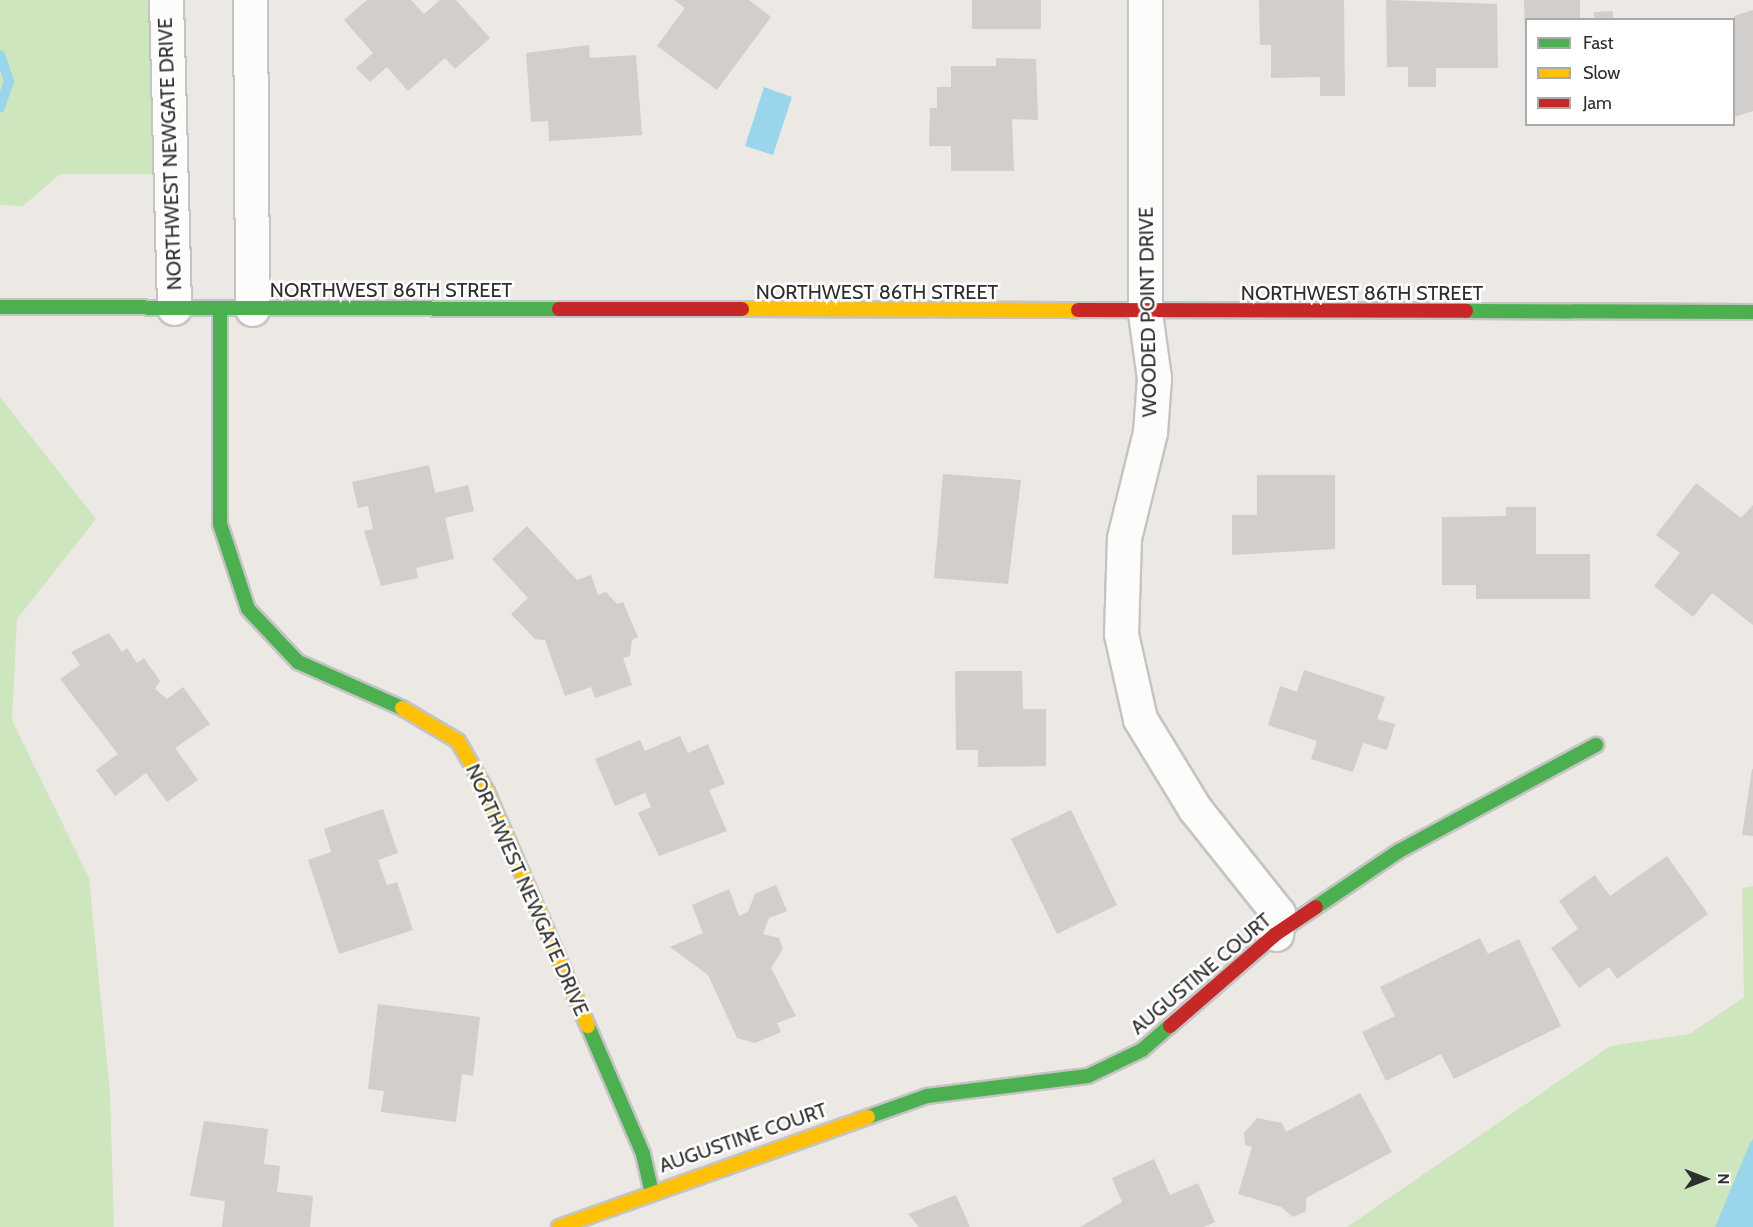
<!DOCTYPE html>
<html>
<head>
<meta charset="utf-8">
<style>
  body { margin:0 }
  #map { position:relative; width:1753px; height:1227px; overflow:hidden; background:#ece8e4; font-family:Cabin,sans-serif }
  div>[style] { position:absolute }
  .green>* { inset:0; background:#cee6be }
  .water>* { inset:0; background:#99d6ec }
  .stream>* { height:10px; margin:-5px; padding:0 5px; transform-origin:5px; border-radius:5px; background:#99d6ec }
  .building>* { inset:0; background:#d1cecb }
  .roads { filter:drop-shadow(2px 0 #c5c4c5) drop-shadow(-2px 0 #c5c4c5) drop-shadow(0 2px #c5c4c5) drop-shadow(0 -2px #c5c4c5) }
  .street>* { height:33px; margin:-16.5px; padding:0 16.5px; transform-origin:16.5px; border-radius:16.5px; background:#fcfcfb }
  .fast>* { height:14px; margin:-7px; padding:0 7px; transform-origin:7px; border-radius:7px; background:#4caf50 }
  .slow>* { height:14px; margin:-7px; padding:0 7px; transform-origin:7px; border-radius:7px; background:#ffc107 }
  .jam>* { height:14px; margin:-7px; padding:0 7px; transform-origin:7px; border-radius:7px; background:#c62828 }
  span { translate:-50% -50%; white-space:nowrap; text-align:center; line-height:1.15; -webkit-text-stroke:5px #fff; paint-order:stroke }
  .street-label { font-size:20px; color:#2e2e2e }
  .legend { position:absolute; left:1525px; top:18px; width:210px; height:108px; box-sizing:border-box; background:#fff; border:2px solid #ababab; margin:0; padding:8px 10px; list-style:none; font-size:18px; color:#2e2e2e }
  .legend li { display:flex; align-items:center; gap:12px; height:30px }
  .legend b { width:30px; border:2px solid #ababab }
  .north { position:absolute; left:1675px; top:1149px; width:60px; height:60px; -webkit-text-stroke:4px #fff; paint-order:stroke; rotate:90deg; font-size:16px; font-weight:700; line-height:24px; text-align:center; color:#2e2e2e }
  .north::after { content:''; display:block; margin:auto; width:21px; height:27px; background:#2e2e2e; clip-path:polygon(50% 0,100% 100%,50% 72%,0 100%) }
</style>
</head>
<body>
<div id="map">
  <div class="green">
    <div style="clip-path:polygon(0 0,155px 0,154px 174px,60px 174px,23px 206px,0 205px)"></div>
    <div style="clip-path:polygon(0 397px,96px 519px,17px 619px,12px 720px,89px 878px,110px 1093px,114px 1227px,0 1227px)"></div>
    <div style="clip-path:polygon(1753px 886px,1753px 1139px,1715px 1227px,1347px 1227px,1610px 1046px,1690px 1034px,1744px 997px,1742px 888px)"></div>
  </div>
  <div class="water">
    <div style="clip-path:polygon(764px 87px,792px 97px,773px 155px,745px 146px)"></div>
    <div style="clip-path:polygon(1753px 1139px,1753px 1227px,1715px 1227px,1750px 1143px)"></div>
  </div>
  <div class="stream">
    <div style="left:0;top:55px;width:28px;rotate:71deg"></div>
    <div style="left:9px;top:81px;width:28px;rotate:109deg"></div>
  </div>
  <div class="building">
    <div style="clip-path:polygon(367px 0,411px 0,424px 14px,440px 0,456px 0,490px 38px,455px 69px,445px 58px,408px 91px,387px 67px,370px 82px,356px 68px,373px 53px,344px 20px)"></div>
    <div style="clip-path:polygon(674px 0,749px 0,771px 17px,717px 90px,657px 46px,685px 8px)"></div>
    <div style="clip-path:polygon(972px 0,1041px 0,1041px 29px,972px 29px)"></div>
    <div style="clip-path:polygon(1259px 0,1344px 0,1345px 96px,1320px 96px,1320px 77px,1271px 78px,1271px 45px,1260px 45px)"></div>
    <div style="clip-path:polygon(1386px 0,1497px 4px,1498px 68px,1436px 68px,1436px 87px,1408px 87px,1408px 67px,1387px 67px)"></div>
    <div style="clip-path:polygon(1524px 0,1580px 0,1580px 20px,1526px 20px,1526px 70px)"></div>
    <div style="clip-path:polygon(1753px 10px,1753px 111px,1734px 117px,1734px 16px)"></div>
    <div style="clip-path:polygon(1613px 11px,1613px 20px,1594px 20px,1594px 12px)"></div>
    <div style="clip-path:polygon(589px 45px,590px 58px,636px 55px,642px 135px,549px 141px,548px 121px,531px 122px,526px 53px)"></div>
    <div style="clip-path:polygon(996px 58px,1036px 59px,1038px 120px,1012px 119px,1014px 171px,951px 171px,951px 146px,929px 146px,930px 108px,937px 108px,937px 87px,951px 87px,951px 66px,996px 66px)"></div>
    <div style="clip-path:polygon(429px 465px,435px 493px,468px 485px,474px 511px,445px 518px,454px 559px,416px 568px,418px 578px,381px 586px,364px 531px,373px 529px,368px 506px,358px 508px,352px 482px)"></div>
    <div style="clip-path:polygon(943px 474px,1021px 480px,1008px 584px,934px 578px)"></div>
    <div style="clip-path:polygon(1257px 475px,1335px 475px,1335px 549px,1232px 555px,1232px 515px,1257px 515px)"></div>
    <div style="clip-path:polygon(1696px 483px,1741px 518px,1753px 505px,1753px 625px,1712px 593px,1693px 617px,1654px 586px,1680px 553px,1656px 535px)"></div>
    <div style="clip-path:polygon(1506px 507px,1536px 507px,1536px 554px,1590px 554px,1590px 599px,1476px 599px,1476px 585px,1442px 585px,1442px 517px,1506px 516px)"></div>
    <div style="clip-path:polygon(527px 526px,577px 580px,591px 575px,598px 595px,606px 592px,617px 604px,623px 602px,638px 637px,632px 640px,630px 656px,623px 658px,632px 685px,595px 698px,591px 687px,565px 696px,545px 640px,535px 639px,511px 614px,528px 598px,492px 559px)"></div>
    <div style="clip-path:polygon(109px 633px,122px 652px,127px 648px,137px 663px,144px 658px,160px 681px,155px 689px,167px 699px,183px 687px,210px 724px,175px 748px,198px 780px,167px 802px,146px 773px,115px 796px,96px 770px,118px 754px,60px 679px,80px 665px,71px 652px)"></div>
    <div style="clip-path:polygon(1304px 670px,1385px 697px,1377px 719px,1395px 724px,1387px 750px,1363px 743px,1353px 772px,1311px 759px,1317px 741px,1268px 725px,1280px 686px,1297px 692px)"></div>
    <div style="clip-path:polygon(955px 671px,1022px 671px,1023px 709px,1046px 709px,1046px 766px,978px 767px,978px 750px,956px 750px)"></div>
    <div style="clip-path:polygon(680px 736px,688px 753px,708px 744px,725px 784px,709px 790px,727px 831px,659px 856px,638px 813px,651px 807px,645px 793px,615px 806px,595px 759px,640px 740px,645px 751px)"></div>
    <div style="clip-path:polygon(1752px 769px,1753px 769px,1753px 836px,1742px 835px)"></div>
    <div style="clip-path:polygon(383px 809px,398px 853px,378px 860px,387px 885px,397px 882px,413px 930px,339px 954px,308px 860px,331px 852px,324px 829px)"></div>
    <div style="clip-path:polygon(1071px 810px,1117px 905px,1057px 934px,1011px 839px)"></div>
    <div style="clip-path:polygon(1667px 856px,1708px 914px,1617px 979px,1609px 967px,1579px 988px,1551px 948px,1578px 929px,1559px 901px,1595px 875px,1610px 896px)"></div>
    <div style="clip-path:polygon(776px 885px,787px 911px,769px 918px,763px 934px,779px 938px,783px 949px,771px 968px,796px 1016px,777px 1023px,781px 1032px,755px 1043px,737px 1038px,708px 975px,670px 947px,703px 933px,692px 905px,729px 889px,739px 916px,748px 912px,755px 894px)"></div>
    <div style="clip-path:polygon(1480px 938px,1488px 954px,1519px 939px,1561px 1026px,1454px 1079px,1441px 1054px,1386px 1081px,1362px 1032px,1395px 1016px,1380px 987px)"></div>
    <div style="clip-path:polygon(378px 1004px,480px 1017px,473px 1076px,462px 1074px,456px 1122px,381px 1112px,384px 1091px,368px 1089px)"></div>
    <div style="clip-path:polygon(1360px 1093px,1392px 1152px,1306px 1198px,1306px 1211px,1293px 1217px,1281px 1207px,1238px 1194px,1252px 1147px,1245px 1145px,1244px 1133px,1257px 1118px,1282px 1123px,1286px 1132px)"></div>
    <div style="clip-path:polygon(204px 1121px,268px 1129px,264px 1164px,280px 1166px,277px 1192px,313px 1196px,310px 1227px,222px 1227px,225px 1201px,190px 1196px)"></div>
    <div style="clip-path:polygon(1154px 1159px,1170px 1195px,1198px 1183px,1215px 1222px,1204px 1227px,1080px 1227px,1122px 1202px,1112px 1178px)"></div>
    <div style="clip-path:polygon(956px 1195px,970px 1227px,919px 1227px,908px 1214px)"></div>
  </div>
  <div class="roads">
    <div class="street">
      <div style="left:166px;top:0;width:308px;rotate:88.5deg"></div>
      <div style="left:250px;top:0;width:309px;rotate:89.6deg"></div>
      <div style="left:1145px;top:0;width:313px;rotate:90deg"></div>
      <div style="left:1145px;top:313px;width:66px;rotate:82.1deg"></div>
      <div style="left:1154px;top:378px;width:54px;rotate:94.2deg"></div>
      <div style="left:1150px;top:432px;width:109px;rotate:103.8deg"></div>
      <div style="left:1124px;top:538px;width:96px;rotate:91.8deg"></div>
      <div style="left:1121px;top:634px;width:87px;rotate:77.4deg"></div>
      <div style="left:1140px;top:719px;width:105px;rotate:58.6deg"></div>
      <div style="left:1195px;top:809px;width:133px;rotate:51.4deg"></div>
      <div style="left:1278px;top:913px;width:21px;rotate:95deg"></div>
    </div>
    <div class="fast">
      <div style="left:0;top:307px;width:559px;rotate:0.2deg"></div>
      <div style="left:220px;top:308px;width:216px;rotate:90deg"></div>
      <div style="left:220px;top:524px;width:89px;rotate:71.8deg"></div>
      <div style="left:248px;top:609px;width:73px;rotate:46.7deg"></div>
      <div style="left:298px;top:662px;width:114px;rotate:23.9deg"></div>
      <div style="left:1466px;top:311px;width:287px;rotate:0.2deg"></div>
      <div style="left:1316px;top:907px;width:100px;rotate:-34deg"></div>
      <div style="left:1399px;top:851px;width:224px;rotate:-28.3deg"></div>
      <div style="left:588px;top:1026px;width:139px;rotate:66.7deg"></div>
      <div style="left:643px;top:1154px;width:37px;rotate:77deg"></div>
      <div style="left:868px;top:1117px;width:63px;rotate:-19.6deg"></div>
      <div style="left:927px;top:1096px;width:162px;rotate:-7.1deg"></div>
      <div style="left:1088px;top:1076px;width:60px;rotate:-25.7deg"></div>
      <div style="left:1142px;top:1050px;width:37px;rotate:-41deg"></div>
    </div>
    <div class="slow">
      <div style="left:742px;top:309px;width:336px;rotate:0.2deg"></div>
      <div style="left:402px;top:708px;width:65px;rotate:30.5deg"></div>
      <div style="left:458px;top:741px;width:59px;rotate:60.4deg"></div>
      <div style="left:487px;top:792px;width:255px;rotate:66.7deg"></div>
      <div style="left:559px;top:1227px;width:328px;rotate:-19.6deg"></div>
    </div>
    <div class="jam">
      <div style="left:559px;top:309px;width:183px"></div>
      <div style="left:1078px;top:310px;width:388px;rotate:0.1deg"></div>
      <div style="left:1170px;top:1026px;width:140px;rotate:-41deg"></div>
      <div style="left:1276px;top:934px;width:48px;rotate:-34deg"></div>
    </div>
  </div>
  <div class="street-label">
    <span style="left:170px;top:154px;rotate:-92deg">NORTHWEST NEWGATE DRIVE</span>
    <span style="left:391px;top:290px">NORTHWEST 86TH STREET</span>
    <span style="left:877px;top:292px">NORTHWEST 86TH STREET</span>
    <span style="left:1362px;top:293px">NORTHWEST 86TH STREET</span>
    <span style="left:1148px;top:312px;rotate:-91deg">WOODED POINT DRIVE</span>
    <span style="left:527px;top:890px;rotate:66deg">NORTHWEST NEWGATE DRIVE</span>
    <span style="left:1201px;top:974px;rotate:-40deg">AUGUSTINE COURT</span>
    <span style="left:743px;top:1138px;rotate:-19deg">AUGUSTINE COURT</span>
  </div>
  <ul class="legend">
  <li><b style="height:8px;background:#4caf50"></b>Fast</li>
  <li><b style="height:8px;background:#ffc107"></b>Slow</li>
  <li><b style="height:8px;background:#c62828"></b>Jam</li>
  </ul>
  <div class="north">N</div>
</div>
</body>
</html>
